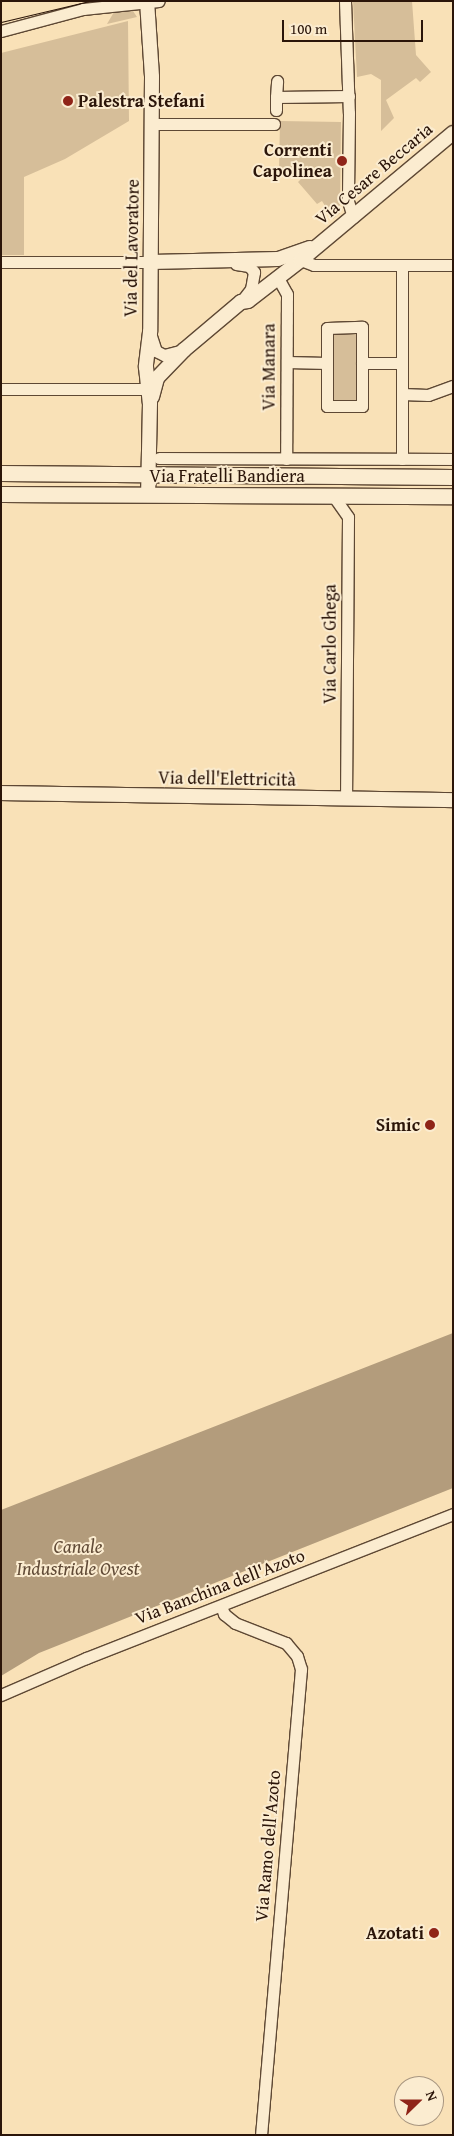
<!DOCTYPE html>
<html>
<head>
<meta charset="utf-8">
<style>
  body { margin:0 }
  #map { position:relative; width:454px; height:2136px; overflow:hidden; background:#f9e1b7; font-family:"Gentium Book Plus",serif }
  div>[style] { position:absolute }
  .green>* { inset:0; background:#d6be99 }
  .water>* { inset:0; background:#b39c7c }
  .roads { filter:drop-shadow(1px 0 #5e4834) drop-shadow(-1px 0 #5e4834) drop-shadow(0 1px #5e4834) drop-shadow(0 -1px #5e4834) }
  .minor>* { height:11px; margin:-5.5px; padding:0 5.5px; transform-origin:5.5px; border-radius:5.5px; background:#fbecd0 }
  .tertiary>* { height:14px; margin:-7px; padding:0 7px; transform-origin:7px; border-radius:7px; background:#fbecd0 }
  .secondary>* { height:15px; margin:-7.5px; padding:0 7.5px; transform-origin:7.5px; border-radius:7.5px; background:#fbecd0 }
  .tram>* { height:1px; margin:-0.5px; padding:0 0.5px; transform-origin:0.5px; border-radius:0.5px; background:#2b1509 }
  .dots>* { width:14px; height:14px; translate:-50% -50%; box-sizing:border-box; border:2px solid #fbecd0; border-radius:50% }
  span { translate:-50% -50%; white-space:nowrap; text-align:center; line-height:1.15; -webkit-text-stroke:4px #fbecd0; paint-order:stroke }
  .poi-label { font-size:18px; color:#2b1509; font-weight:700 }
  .left { translate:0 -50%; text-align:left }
  .right { translate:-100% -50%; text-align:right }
  .street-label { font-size:18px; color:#2b1509 }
  .water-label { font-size:19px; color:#614b37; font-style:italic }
  .frame { position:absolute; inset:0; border:2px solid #2b1509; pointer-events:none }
  .north { position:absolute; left:394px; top:2076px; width:50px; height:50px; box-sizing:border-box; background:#fbecd0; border:1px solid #a89680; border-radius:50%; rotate:68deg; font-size:14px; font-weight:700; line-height:20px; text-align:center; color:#2b1509 }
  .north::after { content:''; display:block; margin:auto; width:18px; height:22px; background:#8f2418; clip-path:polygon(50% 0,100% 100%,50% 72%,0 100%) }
  .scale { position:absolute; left:282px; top:20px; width:141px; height:22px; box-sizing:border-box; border:2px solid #2b1509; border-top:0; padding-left:6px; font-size:15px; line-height:18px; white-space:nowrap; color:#2b1509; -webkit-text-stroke:4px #fbecd0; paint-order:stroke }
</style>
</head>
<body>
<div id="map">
  <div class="green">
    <div style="clip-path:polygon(353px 1px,412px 1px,416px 55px,431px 72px,420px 82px,416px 78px,386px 100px,394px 118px,381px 131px,381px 80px,371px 74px,357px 77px)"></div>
    <div style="clip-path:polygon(133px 11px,137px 17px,107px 24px,114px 12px)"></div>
    <div style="clip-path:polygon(128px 21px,129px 121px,65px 159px,24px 177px,24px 255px,1px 255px,1px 53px)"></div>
    <div style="clip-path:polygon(280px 121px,341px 122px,340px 213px,333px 219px,322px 201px,317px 204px,298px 182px,308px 172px,279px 172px)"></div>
    <div style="clip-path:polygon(332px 331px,358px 331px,358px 403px,332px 403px)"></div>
  </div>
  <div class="water">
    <div style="clip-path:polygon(453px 1333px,453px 1488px,39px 1653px,1px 1676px,1px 1510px)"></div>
  </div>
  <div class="roads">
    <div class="minor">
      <div style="left:345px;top:1px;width:112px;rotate:88deg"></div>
      <div style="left:349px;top:113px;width:88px;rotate:90.7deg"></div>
      <div style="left:348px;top:201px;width:17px;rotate:73deg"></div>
      <div style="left:1px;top:31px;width:85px;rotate:-15deg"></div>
      <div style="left:83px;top:9px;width:76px;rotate:-6deg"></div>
      <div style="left:276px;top:97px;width:16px;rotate:-86deg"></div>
      <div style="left:276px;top:110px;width:13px;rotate:-90deg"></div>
      <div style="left:276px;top:97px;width:73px;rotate:-0.8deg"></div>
      <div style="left:152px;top:124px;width:122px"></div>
      <div style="left:301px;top:260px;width:14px;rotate:21deg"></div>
      <div style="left:314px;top:265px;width:139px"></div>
      <div style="left:1px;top:262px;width:150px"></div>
      <div style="left:236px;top:264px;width:13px;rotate:9deg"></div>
      <div style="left:249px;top:266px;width:8px;rotate:50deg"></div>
      <div style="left:254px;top:272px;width:17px;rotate:100deg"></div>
      <div style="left:251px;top:289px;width:16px;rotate:128deg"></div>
      <div style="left:278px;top:278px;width:18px;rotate:61deg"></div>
      <div style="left:287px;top:294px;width:165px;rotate:90.3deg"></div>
      <div style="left:151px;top:336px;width:16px;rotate:72deg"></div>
      <div style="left:156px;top:351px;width:9px;rotate:27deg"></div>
      <div style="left:164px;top:355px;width:21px;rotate:-14deg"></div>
      <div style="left:287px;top:362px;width:40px;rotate:1.4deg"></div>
      <div style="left:362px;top:363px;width:43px;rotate:90deg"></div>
      <div style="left:362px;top:406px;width:35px;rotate:180deg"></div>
      <div style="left:327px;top:406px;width:78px;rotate:-90deg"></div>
      <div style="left:327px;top:328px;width:35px;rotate:-2deg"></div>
      <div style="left:362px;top:327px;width:36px;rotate:90deg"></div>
      <div style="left:362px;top:363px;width:40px"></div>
      <div style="left:1px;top:389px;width:146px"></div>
      <div style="left:402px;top:394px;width:26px;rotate:2deg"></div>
      <div style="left:428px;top:395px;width:27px;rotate:-20deg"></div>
      <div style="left:159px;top:458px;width:294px;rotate:0.2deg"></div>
      <div style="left:402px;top:459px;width:194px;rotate:-90deg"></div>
      <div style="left:332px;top:494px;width:28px;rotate:55deg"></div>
      <div style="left:348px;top:517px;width:282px;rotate:90.4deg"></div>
      <div style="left:221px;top:1606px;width:9px;rotate:69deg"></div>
      <div style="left:224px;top:1614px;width:14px;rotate:39deg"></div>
      <div style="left:235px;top:1623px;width:55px;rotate:21.4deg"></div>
      <div style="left:286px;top:1643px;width:17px;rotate:50deg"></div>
      <div style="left:297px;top:1656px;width:14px;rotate:73deg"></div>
      <div style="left:301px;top:1669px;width:468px;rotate:94.9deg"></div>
      <div style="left:1px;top:1695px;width:93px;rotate:-23.5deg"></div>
      <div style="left:86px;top:1658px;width:394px;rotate:-21.4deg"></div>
    </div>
    <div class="tertiary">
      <div style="left:147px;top:1px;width:76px;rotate:86.2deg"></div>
      <div style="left:152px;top:77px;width:255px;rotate:90.4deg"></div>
      <div style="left:150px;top:332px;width:35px;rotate:97deg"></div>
      <div style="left:146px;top:367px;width:36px;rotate:84deg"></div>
      <div style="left:150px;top:403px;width:92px;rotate:91.2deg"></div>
      <div style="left:151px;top:262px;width:127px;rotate:-1.4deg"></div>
      <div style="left:278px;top:259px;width:34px;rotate:-19deg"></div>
      <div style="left:152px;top:397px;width:20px;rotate:-75deg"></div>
      <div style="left:157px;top:378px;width:39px;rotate:-46deg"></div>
      <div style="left:184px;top:350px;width:75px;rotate:-40.1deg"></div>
      <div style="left:241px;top:302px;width:7px;rotate:-8deg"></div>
      <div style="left:248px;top:301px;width:67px;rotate:-37.7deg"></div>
      <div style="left:301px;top:260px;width:198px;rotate:-39.9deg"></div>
      <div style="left:1px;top:793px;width:452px;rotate:0.9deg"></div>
    </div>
    <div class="secondary">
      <div style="left:1px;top:473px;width:452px;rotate:0.5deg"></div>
      <div style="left:1px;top:494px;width:452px;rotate:0.3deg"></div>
    </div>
  </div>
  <div class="tram">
    <div style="left:1px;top:22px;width:90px;rotate:-13.4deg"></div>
  </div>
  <div class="dots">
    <div style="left:68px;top:101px;background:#8f2418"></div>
    <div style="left:342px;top:161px;background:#8f2418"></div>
    <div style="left:430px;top:1125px;background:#8f2418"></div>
    <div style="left:434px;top:1933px;background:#8f2418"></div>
  </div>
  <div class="poi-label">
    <span class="left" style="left:78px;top:101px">Palestra Stefani</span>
    <span class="right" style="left:332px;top:161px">Correnti<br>Capolinea</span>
    <span class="right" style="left:420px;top:1125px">Simic</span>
    <span class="right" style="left:424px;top:1933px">Azotati</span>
  </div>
  <div class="street-label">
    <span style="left:374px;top:174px;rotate:-40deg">Via Cesare Beccaria</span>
    <span style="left:132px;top:248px;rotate:-89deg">Via del Lavoratore</span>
    <span style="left:269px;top:367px;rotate:-90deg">Via Manara</span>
    <span style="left:227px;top:476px">Via Fratelli Bandiera</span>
    <span style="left:330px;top:644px;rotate:-90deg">Via Carlo Ghega</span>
    <span style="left:227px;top:779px;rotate:1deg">Via dell'Elettricità</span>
    <span style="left:220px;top:1587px;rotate:-21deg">Via Banchina dell'Azoto</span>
    <span style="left:268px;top:1846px;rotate:-85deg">Via Ramo dell'Azoto</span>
  </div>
  <div class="water-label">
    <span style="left:78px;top:1558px">Canale<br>Industriale Ovest</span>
  </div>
  <div class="frame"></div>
  <div class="north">N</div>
  <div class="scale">100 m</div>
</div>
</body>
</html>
